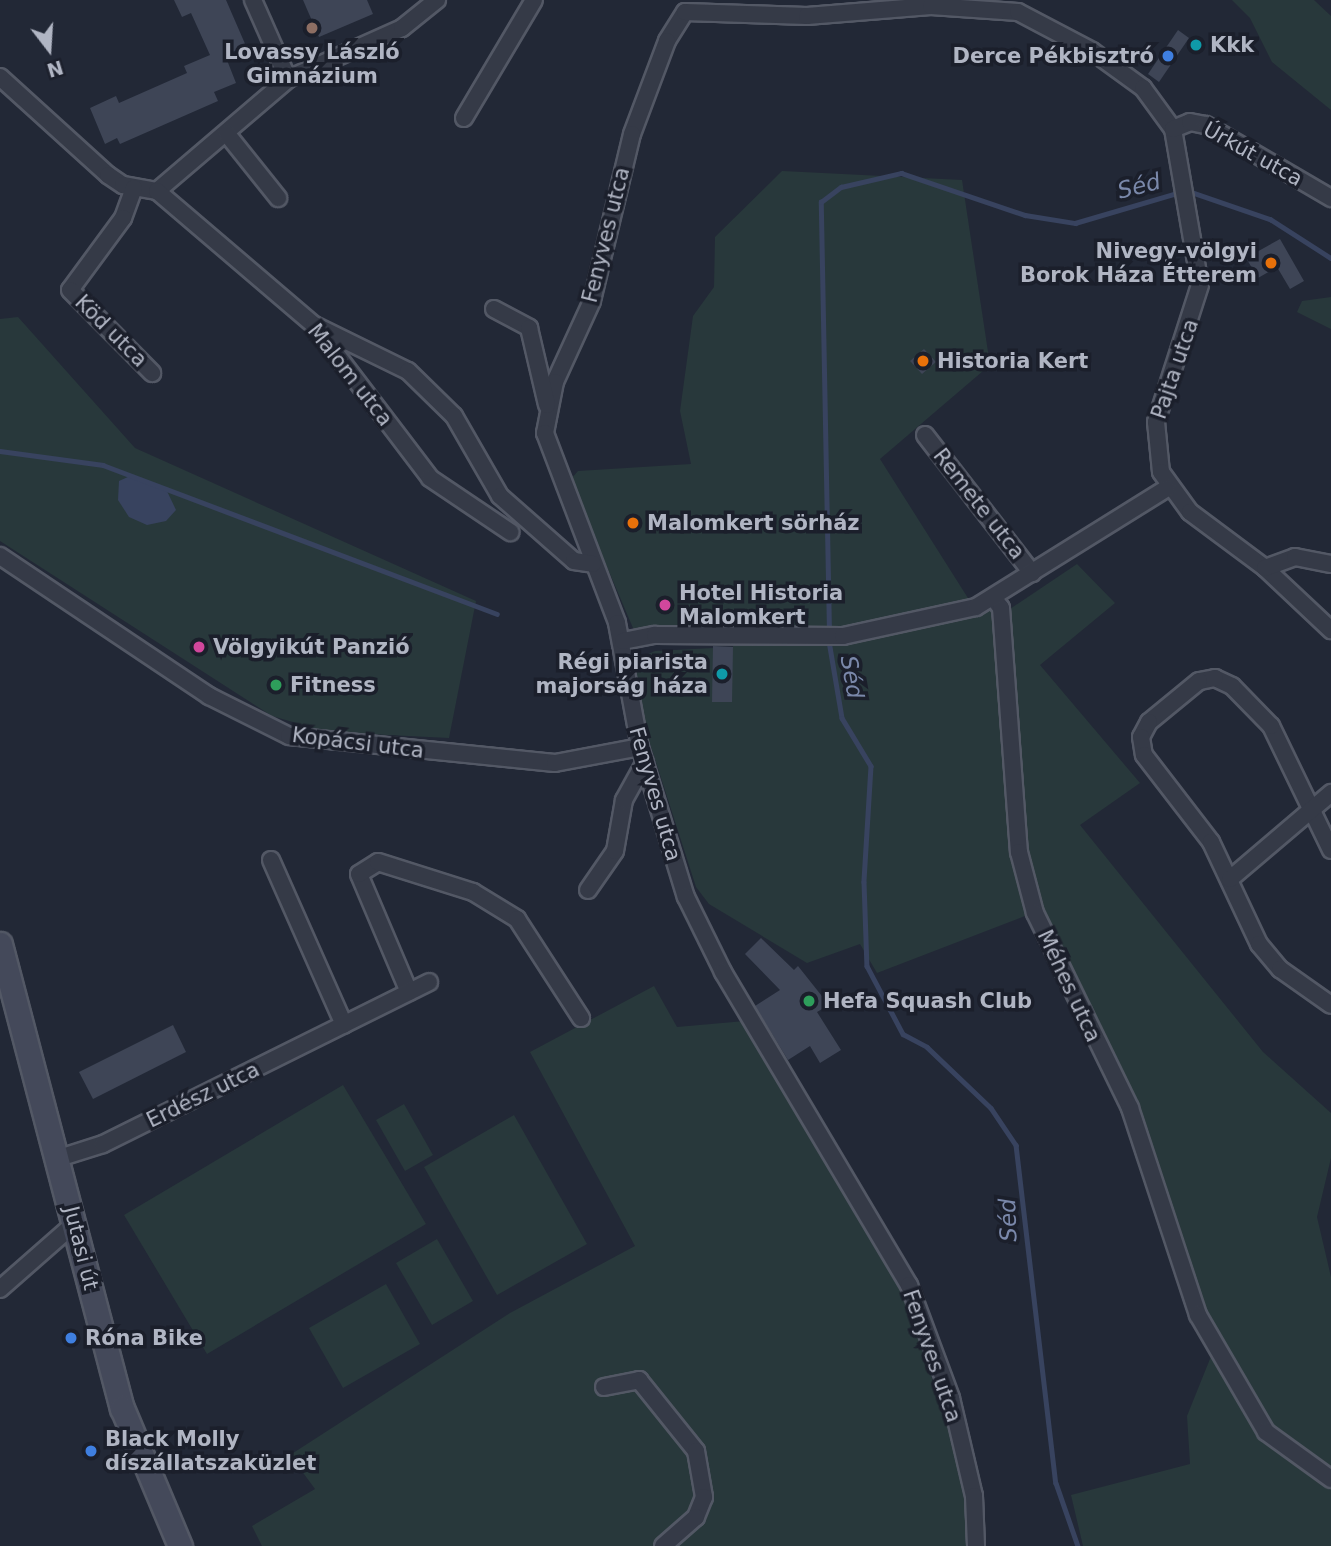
<!DOCTYPE html>
<html>
<head>
<meta charset="utf-8">
<style>
  body { margin:0 }
  #map { position:relative; width:1331px; height:1546px; overflow:hidden; background:#222836; font-family:"DejaVu Sans",sans-serif }
  div>[style] { position:absolute }
  .green>* { inset:0; background:#28383b }
  .water>* { inset:0; background:#38435f }
  .stream>* { height:4.5px; margin:-2.25px; padding:0 2.25px; transform-origin:2.25px; border-radius:2.25px; background:#38435f }
  .building>* { inset:0; background:#3e4556 }
  .roads { filter:drop-shadow(2px 0 #535865) drop-shadow(-2px 0 #535865) drop-shadow(0 2px #535865) drop-shadow(0 -2px #535865) }
  .street>* { height:16px; margin:-8px; padding:0 8px; transform-origin:8px; border-radius:8px; background:#353a47 }
  .secondary>* { height:23px; margin:-11.5px; padding:0 11.5px; transform-origin:11.5px; border-radius:11.5px; background:#44495a }
  .dots>* { width:19px; height:19px; translate:-50% -50%; box-sizing:border-box; border:4px solid #1b1f2b; border-radius:50% }
  span { translate:-50% -50%; white-space:nowrap; text-align:center; line-height:1.15; -webkit-text-stroke:7px #1b1f2b; paint-order:stroke }
  .poi-label { font-size:21px; color:#b0b5c3; font-weight:700 }
  .left { translate:0 -50%; text-align:left }
  .right { translate:-100% -50%; text-align:right }
  .street-label { font-size:21px; color:#b0b5c3 }
  .water-label { font-size:23px; color:#7a88aa; font-style:italic }
  .north { position:absolute; left:14px; top:14px; width:70px; height:70px; -webkit-text-stroke:5px #1b1f2b; paint-order:stroke; rotate:163deg; font-size:19px; font-weight:700; line-height:28px; text-align:center; color:#b0b5c3 }
  .north::after { content:''; display:block; margin:auto; width:24px; height:32px; background:#b0b5c3; clip-path:polygon(50% 0,100% 100%,50% 72%,0 100%) }
</style>
</head>
<body>
<div id="map">
  <div class="green">
    <div style="clip-path:polygon(1232px 0,1314px 0,1331px 16px,1331px 110px,1272px 62px,1250px 18px)"></div>
    <div style="clip-path:polygon(782px 171px,962px 180px,990px 365px,880px 459px,973px 606px,1004px 613px,1077px 564px,1115px 603px,1040px 665px,1140px 783px,1080px 825px,1263px 1052px,1331px 1113px,1331px 1158px,1317px 1217px,1331px 1277px,1331px 1546px,1083px 1546px,1071px 1495px,1190px 1464px,1187px 1416px,1216px 1344px,1130px 1102px,1030px 914px,877px 973px,860px 944px,807px 963px,709px 904px,696px 887px,637px 703px,632px 661px,655px 651px,733px 647px,734px 627px,633px 628px,570px 480px,578px 471px,691px 464px,680px 411px,693px 316px,714px 287px,715px 237px)"></div>
    <div style="clip-path:polygon(1331px 297px,1331px 329px,1297px 312px,1302px 301px)"></div>
    <div style="clip-path:polygon(18px 317px,135px 448px,476px 601px,449px 738px,327px 732px,272px 716px,0 541px,0 319px)"></div>
    <div style="clip-path:polygon(654px 986px,677px 1027px,745px 1021px,788px 1079px,910px 1309px,963px 1476px,968px 1546px,262px 1546px,252px 1526px,315px 1489px,290px 1455px,510px 1313px,635px 1246px,530px 1052px)"></div>
    <div style="clip-path:polygon(343px 1085px,426px 1224px,207px 1354px,124px 1215px)"></div>
    <div style="clip-path:polygon(404px 1104px,433px 1155px,405px 1171px,376px 1120px)"></div>
    <div style="clip-path:polygon(514px 1115px,587px 1244px,497px 1295px,424px 1167px)"></div>
    <div style="clip-path:polygon(437px 1239px,473px 1301px,432px 1325px,396px 1263px)"></div>
    <div style="clip-path:polygon(386px 1284px,420px 1344px,343px 1388px,309px 1328px)"></div>
  </div>
  <div class="water">
    <div style="clip-path:polygon(130px 476px,166px 489px,176px 510px,166px 521px,147px 525px,129px 517px,118px 500px,119px 481px)"></div>
  </div>
  <div class="stream">
    <div style="left:1188px;top:191px;width:87px;rotate:18.9deg"></div>
    <div style="left:1270px;top:219px;width:72px;rotate:32.6deg"></div>
    <div style="left:0;top:451px;width:104px;rotate:7.7deg"></div>
    <div style="left:103px;top:465px;width:421px;rotate:20.7deg"></div>
    <div style="left:829px;top:632px;width:430px;rotate:-91.1deg"></div>
    <div style="left:821px;top:202px;width:25px;rotate:-37deg"></div>
    <div style="left:841px;top:187px;width:62px;rotate:-13.1deg"></div>
    <div style="left:901px;top:173px;width:131px;rotate:18.7deg"></div>
    <div style="left:1025px;top:215px;width:51px;rotate:9.1deg"></div>
    <div style="left:1075px;top:223px;width:109px;rotate:-16.4deg"></div>
    <div style="left:829px;top:641px;width:78px;rotate:80.4deg"></div>
    <div style="left:842px;top:718px;width:56px;rotate:58.9deg"></div>
    <div style="left:871px;top:766px;width:116px;rotate:93.5deg"></div>
    <div style="left:864px;top:882px;width:84px;rotate:88deg"></div>
    <div style="left:867px;top:966px;width:77px;rotate:62.1deg"></div>
    <div style="left:903px;top:1034px;width:27px;rotate:28deg"></div>
    <div style="left:927px;top:1047px;width:88px;rotate:43.6deg"></div>
    <div style="left:991px;top:1108px;width:45px;rotate:56deg"></div>
    <div style="left:1016px;top:1145px;width:340px;rotate:83.3deg"></div>
    <div style="left:1056px;top:1483px;width:67px;rotate:70.8deg"></div>
  </div>
  <div class="building">
    <div style="clip-path:polygon(174px 0,226px 0,246px 46px,225px 55px,236px 83px,214px 92px,218px 101px,120px 144px,117px 138px,105px 144px,90px 108px,116px 96px,119px 103px,187px 73px,184px 66px,210px 55px,191px 13px,182px 17px)"></div>
    <div style="clip-path:polygon(303px 0,367px 0,373px 14px,319px 37px)"></div>
    <div style="clip-path:polygon(1178px 30px,1189px 38px,1159px 82px,1148px 74px)"></div>
    <div style="clip-path:polygon(1280px 239px,1304px 281px,1290px 289px,1277px 267px,1258px 278px,1246px 258px)"></div>
    <div style="clip-path:polygon(924px 349px,936px 362px,922px 374px,910px 361px)"></div>
    <div style="clip-path:polygon(713px 646px,733px 647px,732px 702px,712px 702px)"></div>
    <div style="clip-path:polygon(761px 938px,794px 970px,798px 966px,829px 1005px,817px 1012px,841px 1050px,820px 1063px,810px 1046px,788px 1060px,755px 1006px,780px 990px,745px 954px)"></div>
    <div style="clip-path:polygon(173px 1025px,186px 1052px,93px 1099px,79px 1072px)"></div>
  </div>
  <div class="roads">
    <div class="street">
      <div style="left:253px;top:0;width:86px;rotate:66.1deg"></div>
      <div style="left:685px;top:12px;width:34px;rotate:122deg"></div>
      <div style="left:667px;top:41px;width:99px;rotate:110.6deg"></div>
      <div style="left:632px;top:134px;width:172px;rotate:103.5deg"></div>
      <div style="left:592px;top:301px;width:89px;rotate:114.6deg"></div>
      <div style="left:555px;top:382px;width:52px;rotate:101.1deg"></div>
      <div style="left:545px;top:433px;width:203px;rotate:69.2deg"></div>
      <div style="left:617px;top:623px;width:126px;rotate:79.5deg"></div>
      <div style="left:640px;top:747px;width:157px;rotate:73deg"></div>
      <div style="left:686px;top:897px;width:84px;rotate:63.7deg"></div>
      <div style="left:723px;top:972px;width:364px;rotate:59.3deg"></div>
      <div style="left:909px;top:1285px;width:121px;rotate:69.6deg"></div>
      <div style="left:951px;top:1398px;width:101px;rotate:76.8deg"></div>
      <div style="left:974px;top:1496px;width:50px;rotate:87.7deg"></div>
      <div style="left:685px;top:12px;width:122px;rotate:1.9deg"></div>
      <div style="left:807px;top:16px;width:124px;rotate:-4.6deg"></div>
      <div style="left:931px;top:6px;width:87px;rotate:3.9deg"></div>
      <div style="left:1018px;top:12px;width:84px;rotate:27.8deg"></div>
      <div style="left:1092px;top:51px;width:63px;rotate:36deg"></div>
      <div style="left:1143px;top:88px;width:51px;rotate:53.8deg"></div>
      <div style="left:1173px;top:129px;width:158px;rotate:80.2deg"></div>
      <div style="left:1200px;top:285px;width:144px;rotate:107.8deg"></div>
      <div style="left:1156px;top:422px;width:50px;rotate:84.3deg"></div>
      <div style="left:1161px;top:472px;width:49px;rotate:54.1deg"></div>
      <div style="left:1190px;top:512px;width:94px;rotate:36.7deg"></div>
      <div style="left:1265px;top:568px;width:91px;rotate:43.2deg"></div>
      <div style="left:0;top:77px;width:146px;rotate:42.2deg"></div>
      <div style="left:108px;top:175px;width:18px;rotate:34deg"></div>
      <div style="left:123px;top:185px;width:35px;rotate:10deg"></div>
      <div style="left:157px;top:191px;width:172px;rotate:-40.5deg"></div>
      <div style="left:288px;top:79px;width:125px;rotate:-24.1deg"></div>
      <div style="left:402px;top:28px;width:45px;rotate:-38.7deg"></div>
      <div style="left:464px;top:118px;width:137px;rotate:-59.3deg"></div>
      <div style="left:1173px;top:129px;width:18px;rotate:-22deg"></div>
      <div style="left:1190px;top:122px;width:16px;rotate:11deg"></div>
      <div style="left:1206px;top:125px;width:145px;rotate:30.3deg"></div>
      <div style="left:227px;top:134px;width:82px;rotate:51.4deg"></div>
      <div style="left:134px;top:188px;width:32px;rotate:110deg"></div>
      <div style="left:123px;top:218px;width:89px;rotate:126.4deg"></div>
      <div style="left:70px;top:290px;width:117px;rotate:45.3deg"></div>
      <div style="left:157px;top:191px;width:206px;rotate:40.5deg"></div>
      <div style="left:314px;top:325px;width:192px;rotate:52.8deg"></div>
      <div style="left:430px;top:478px;width:97px;rotate:34deg"></div>
      <div style="left:494px;top:309px;width:40px;rotate:28deg"></div>
      <div style="left:529px;top:328px;width:79px;rotate:76.8deg"></div>
      <div style="left:316px;top:326px;width:102px;rotate:26.1deg"></div>
      <div style="left:408px;top:371px;width:64px;rotate:44.4deg"></div>
      <div style="left:454px;top:416px;width:92px;rotate:60.1deg"></div>
      <div style="left:500px;top:496px;width:98px;rotate:41.3deg"></div>
      <div style="left:574px;top:561px;width:19px;rotate:9deg"></div>
      <div style="left:925px;top:435px;width:175px;rotate:52.2deg"></div>
      <div style="left:0;top:556px;width:252px;rotate:33.8deg"></div>
      <div style="left:209px;top:696px;width:89px;rotate:26.6deg"></div>
      <div style="left:289px;top:736px;width:267px;rotate:5.8deg"></div>
      <div style="left:555px;top:763px;width:86px;rotate:-10.7deg"></div>
      <div style="left:1265px;top:568px;width:32px;rotate:-20deg"></div>
      <div style="left:1295px;top:557px;width:37px;rotate:11deg"></div>
      <div style="left:995px;top:600px;width:10px;rotate:53deg"></div>
      <div style="left:1001px;top:608px;width:245px;rotate:85.8deg"></div>
      <div style="left:1019px;top:852px;width:63px;rotate:75.3deg"></div>
      <div style="left:1035px;top:913px;width:217px;rotate:64deg"></div>
      <div style="left:1130px;top:1108px;width:218px;rotate:71.8deg"></div>
      <div style="left:1198px;top:1315px;width:135px;rotate:59.8deg"></div>
      <div style="left:1266px;top:1432px;width:80px;rotate:35.9deg"></div>
      <div style="left:623px;top:641px;width:33px;rotate:-11deg"></div>
      <div style="left:655px;top:635px;width:188px;rotate:0.3deg"></div>
      <div style="left:843px;top:636px;width:136px;rotate:-12.3deg"></div>
      <div style="left:976px;top:607px;width:225px;rotate:-31.9deg"></div>
      <div style="left:1331px;top:850px;width:138px;rotate:-115.8deg"></div>
      <div style="left:1271px;top:726px;width:56px;rotate:-134.3deg"></div>
      <div style="left:1232px;top:686px;width:19px;rotate:-155deg"></div>
      <div style="left:1215px;top:678px;width:16px;rotate:169deg"></div>
      <div style="left:1199px;top:681px;width:65px;rotate:140.6deg"></div>
      <div style="left:1149px;top:722px;width:17px;rotate:118deg"></div>
      <div style="left:1141px;top:737px;width:18px;rotate:81deg"></div>
      <div style="left:1144px;top:755px;width:110px;rotate:52.4deg"></div>
      <div style="left:1211px;top:842px;width:113px;rotate:64.8deg"></div>
      <div style="left:1259px;top:944px;width:33px;rotate:50deg"></div>
      <div style="left:1280px;top:969px;width:62px;rotate:35.2deg"></div>
      <div style="left:271px;top:860px;width:180px;rotate:66.1deg"></div>
      <div style="left:1230px;top:879px;width:133px;rotate:-40.4deg"></div>
      <div style="left:588px;top:890px;width:47px;rotate:-55.3deg"></div>
      <div style="left:615px;top:851px;width:52px;rotate:-80deg"></div>
      <div style="left:624px;top:800px;width:43px;rotate:-61.1deg"></div>
      <div style="left:409px;top:992px;width:128px;rotate:-113deg"></div>
      <div style="left:359px;top:874px;width:22px;rotate:-32deg"></div>
      <div style="left:378px;top:862px;width:100px;rotate:17.5deg"></div>
      <div style="left:473px;top:892px;width:52px;rotate:31.5deg"></div>
      <div style="left:517px;top:919px;width:118px;rotate:57.1deg"></div>
      <div style="left:59px;top:1158px;width:46px;rotate:-17.7deg"></div>
      <div style="left:103px;top:1144px;width:364px;rotate:-26.4deg"></div>
      <div style="left:0;top:1289px;width:100px;rotate:-41.3deg"></div>
      <div style="left:604px;top:1387px;width:36px;rotate:-11deg"></div>
      <div style="left:639px;top:1380px;width:91px;rotate:51.2deg"></div>
      <div style="left:696px;top:1451px;width:47px;rotate:80.1deg"></div>
      <div style="left:704px;top:1497px;width:22px;rotate:112deg"></div>
      <div style="left:696px;top:1517px;width:44px;rotate:138.7deg"></div>
    </div>
    <div class="secondary">
      <div style="left:0;top:944px;width:480px;rotate:75.3deg"></div>
      <div style="left:122px;top:1408px;width:150px;rotate:67.2deg"></div>
    </div>
  </div>
  <div class="dots">
    <div style="left:312px;top:28px;background:#8d6e63"></div>
    <div style="left:1196px;top:45px;background:#0f9aa8"></div>
    <div style="left:1168px;top:56px;background:#3f7fe0"></div>
    <div style="left:1271px;top:263px;background:#e8710a"></div>
    <div style="left:923px;top:361px;background:#e8710a"></div>
    <div style="left:633px;top:523px;background:#e8710a"></div>
    <div style="left:665px;top:605px;background:#d1479c"></div>
    <div style="left:199px;top:647px;background:#d1479c"></div>
    <div style="left:722px;top:674px;background:#0f9aa8"></div>
    <div style="left:276px;top:685px;background:#2e9e5b"></div>
    <div style="left:809px;top:1001px;background:#2e9e5b"></div>
    <div style="left:71px;top:1338px;background:#3f7fe0"></div>
    <div style="left:91px;top:1451px;background:#3f7fe0"></div>
  </div>
  <div class="poi-label">
    <span class="left" style="left:1210px;top:45px">Kkk</span>
    <span style="left:312px;top:64px">Lovassy László<br>Gimnázium</span>
    <span class="right" style="left:1154px;top:56px">Derce Pékbisztró</span>
    <span class="right" style="left:1257px;top:263px">Nivegy-völgyi<br>Borok Háza Étterem</span>
    <span class="left" style="left:937px;top:361px">Historia Kert</span>
    <span class="left" style="left:647px;top:523px">Malomkert sörház</span>
    <span class="left" style="left:679px;top:605px">Hotel Historia<br>Malomkert</span>
    <span class="left" style="left:213px;top:647px">Völgyikút Panzió</span>
    <span class="right" style="left:708px;top:674px">Régi piarista<br>majorság háza</span>
    <span class="left" style="left:290px;top:685px">Fitness</span>
    <span class="left" style="left:823px;top:1001px">Hefa Squash Club</span>
    <span class="left" style="left:85px;top:1338px">Róna Bike</span>
    <span class="left" style="left:105px;top:1451px">Black Molly<br>díszállatszaküzlet</span>
  </div>
  <div class="street-label">
    <span style="left:1253px;top:154px;rotate:29deg">Úrkút utca</span>
    <span style="left:606px;top:235px;rotate:-76deg">Fenyves utca</span>
    <span style="left:111px;top:331px;rotate:45deg">Köd utca</span>
    <span style="left:1175px;top:369px;rotate:-71deg">Pajta utca</span>
    <span style="left:350px;top:375px;rotate:52deg">Malom utca</span>
    <span style="left:979px;top:504px;rotate:52deg">Remete utca</span>
    <span style="left:358px;top:743px;rotate:7deg">Kopácsi utca</span>
    <span style="left:655px;top:794px;rotate:74deg">Fenyves utca</span>
    <span style="left:1069px;top:986px;rotate:65deg">Méhes utca</span>
    <span style="left:203px;top:1095px;rotate:-26deg">Erdész utca</span>
    <span style="left:81px;top:1248px;rotate:76deg">Jutasi út</span>
    <span style="left:932px;top:1356px;rotate:71deg">Fenyves utca</span>
  </div>
  <div class="water-label">
    <span style="left:1139px;top:186px;rotate:-14deg">Séd</span>
    <span style="left:852px;top:677px;rotate:80deg">Séd</span>
    <span style="left:1008px;top:1220px;rotate:-92deg">Séd</span>
  </div>
  <div class="north">N</div>
</div>
</body>
</html>
